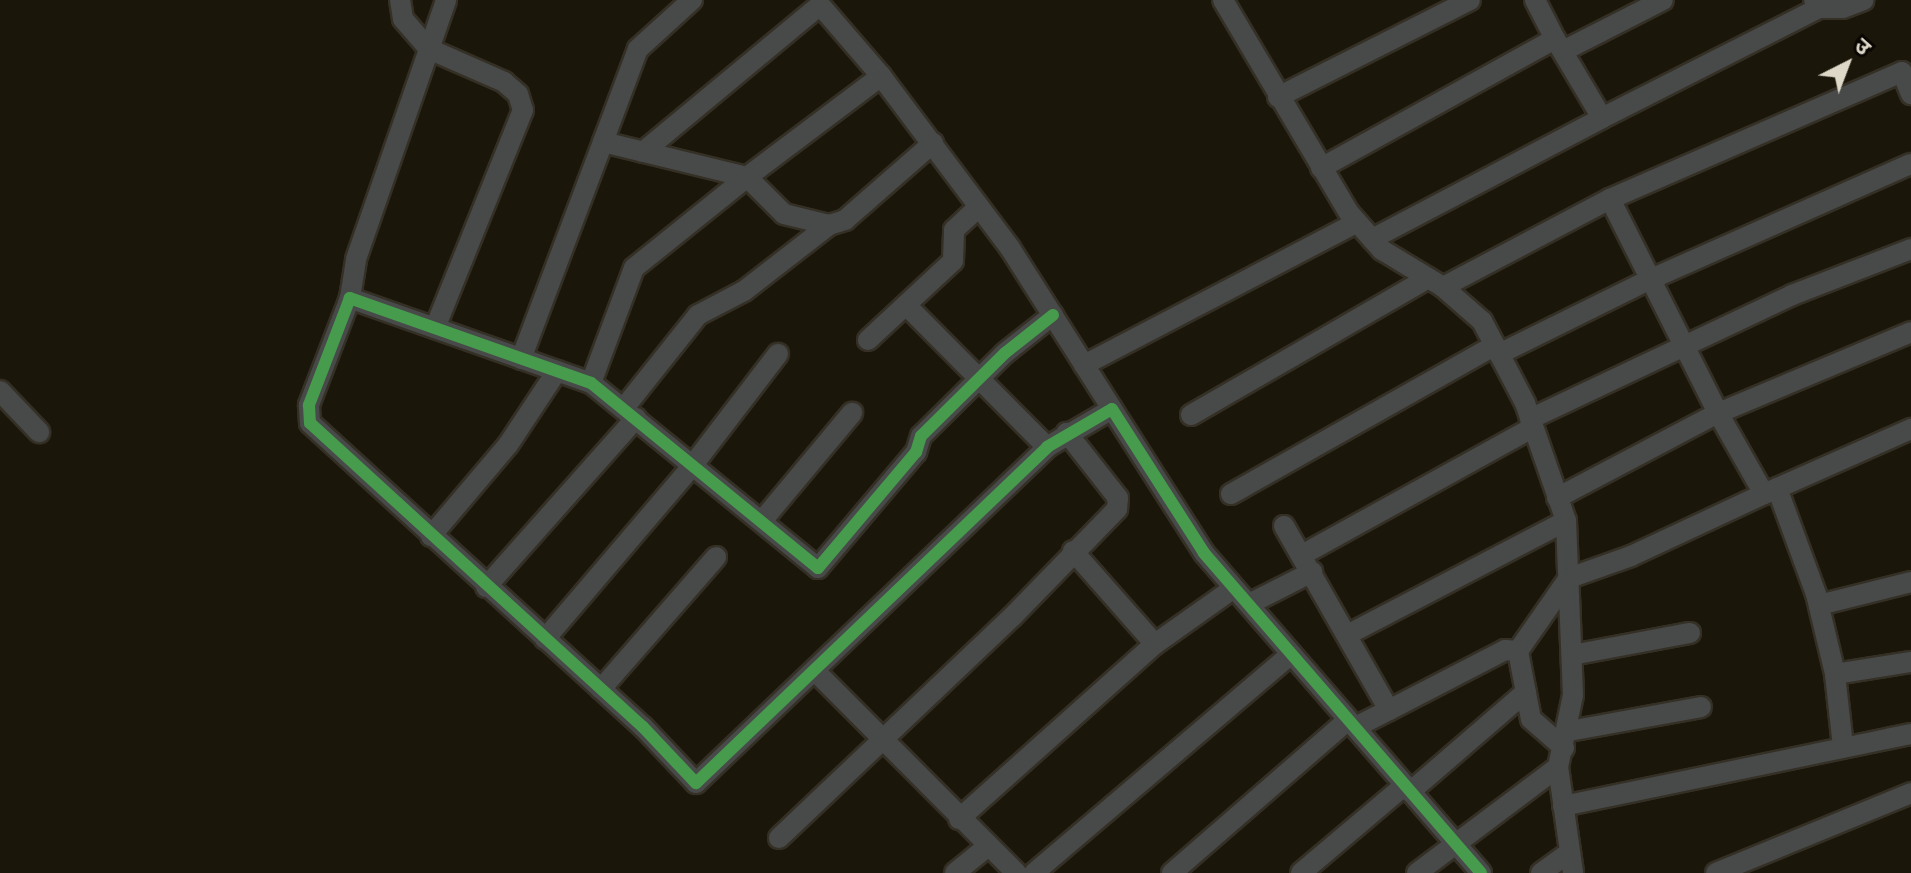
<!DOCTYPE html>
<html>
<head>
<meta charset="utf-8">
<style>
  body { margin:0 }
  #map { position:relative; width:1911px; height:873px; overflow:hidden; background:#1b160a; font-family:"Golos Text","Noto Sans Devanagari",sans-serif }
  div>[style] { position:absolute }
  .roads { filter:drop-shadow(2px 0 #353026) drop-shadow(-2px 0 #353026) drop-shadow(0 2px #353026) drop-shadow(0 -2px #353026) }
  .minor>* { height:20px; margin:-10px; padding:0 10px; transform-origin:10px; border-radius:10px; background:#484a49 }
  .cycleway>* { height:12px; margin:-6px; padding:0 6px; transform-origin:6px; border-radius:6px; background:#469c4c }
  span { translate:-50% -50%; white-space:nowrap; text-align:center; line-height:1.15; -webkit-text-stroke:8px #090501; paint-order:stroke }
  .north { position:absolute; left:1807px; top:24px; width:80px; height:80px; -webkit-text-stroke:6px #090501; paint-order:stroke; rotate:42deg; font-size:22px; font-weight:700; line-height:32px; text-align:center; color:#ded8c9 }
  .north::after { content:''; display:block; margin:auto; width:28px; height:36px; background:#ded8c9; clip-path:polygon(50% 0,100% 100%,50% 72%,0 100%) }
</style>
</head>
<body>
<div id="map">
  <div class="roads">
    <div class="minor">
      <div style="left:400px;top:0;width:19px;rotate:81deg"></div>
      <div style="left:403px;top:19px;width:40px;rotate:49deg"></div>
      <div style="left:429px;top:49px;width:82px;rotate:23.7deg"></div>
      <div style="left:504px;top:82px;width:18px;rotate:41deg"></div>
      <div style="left:518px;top:94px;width:17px;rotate:73deg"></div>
      <div style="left:523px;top:110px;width:235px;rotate:112deg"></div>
      <div style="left:1223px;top:0;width:247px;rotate:59.4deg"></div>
      <div style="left:1349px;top:213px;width:50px;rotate:48.3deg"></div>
      <div style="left:1382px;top:250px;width:71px;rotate:31.2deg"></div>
      <div style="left:1443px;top:287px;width:52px;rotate:41.1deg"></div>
      <div style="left:1482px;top:321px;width:93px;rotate:62.3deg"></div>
      <div style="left:1525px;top:403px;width:125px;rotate:70.8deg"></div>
      <div style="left:1566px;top:521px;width:174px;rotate:87.7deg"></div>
      <div style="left:1573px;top:695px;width:74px;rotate:101.8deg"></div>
      <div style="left:1558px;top:767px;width:107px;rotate:81.9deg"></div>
      <div style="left:1819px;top:8px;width:24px"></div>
      <div style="left:1843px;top:8px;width:22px;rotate:-21deg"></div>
      <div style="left:1563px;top:51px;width:112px;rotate:-27deg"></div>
      <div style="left:1278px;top:97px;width:215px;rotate:-26.8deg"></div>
      <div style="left:1602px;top:118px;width:243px;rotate:-26.9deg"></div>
      <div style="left:1819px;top:8px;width:9px;rotate:-122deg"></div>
      <div style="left:603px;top:142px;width:99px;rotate:-69.4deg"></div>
      <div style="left:638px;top:49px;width:73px;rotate:-42.2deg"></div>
      <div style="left:643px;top:152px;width:230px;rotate:-39.7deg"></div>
      <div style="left:820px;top:5px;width:94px;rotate:49.3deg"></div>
      <div style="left:1321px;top:168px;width:267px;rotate:-28.9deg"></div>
      <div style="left:1555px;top:39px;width:44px;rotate:-117.1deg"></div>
      <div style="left:1610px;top:199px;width:318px;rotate:-23.5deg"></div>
      <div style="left:1902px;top:72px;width:24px;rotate:68deg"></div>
      <div style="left:1372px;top:239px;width:260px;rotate:-27.7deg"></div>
      <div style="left:1602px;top:118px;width:92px;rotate:-120.7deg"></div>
      <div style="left:1443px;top:287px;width:189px;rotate:-27.8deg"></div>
      <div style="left:1610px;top:199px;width:240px;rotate:63.2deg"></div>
      <div style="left:1718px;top:413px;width:182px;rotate:152.2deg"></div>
      <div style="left:350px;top:298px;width:39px;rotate:-81deg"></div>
      <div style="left:356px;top:259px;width:274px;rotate:-70.8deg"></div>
      <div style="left:906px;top:305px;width:200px;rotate:45.2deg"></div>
      <div style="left:1053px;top:315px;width:61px;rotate:141.6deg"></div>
      <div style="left:1005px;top:353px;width:118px;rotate:135.3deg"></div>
      <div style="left:921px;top:436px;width:17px;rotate:107deg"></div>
      <div style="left:916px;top:452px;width:152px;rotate:130.2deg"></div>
      <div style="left:818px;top:568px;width:293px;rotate:-140.8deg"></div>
      <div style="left:591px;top:383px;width:256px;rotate:-160.6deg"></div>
      <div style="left:350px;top:298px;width:115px;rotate:111deg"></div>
      <div style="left:309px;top:405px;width:18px;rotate:87deg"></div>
      <div style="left:310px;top:423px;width:451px;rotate:42.4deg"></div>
      <div style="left:643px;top:727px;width:77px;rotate:46.6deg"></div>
      <div style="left:696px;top:783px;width:486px;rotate:-43.7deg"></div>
      <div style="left:1047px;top:447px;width:75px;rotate:-30.3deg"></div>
      <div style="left:1112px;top:409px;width:171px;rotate:57.4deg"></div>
      <div style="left:1204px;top:553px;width:423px;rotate:49.1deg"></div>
      <div style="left:1911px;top:332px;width:209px;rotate:157.2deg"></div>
      <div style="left:1718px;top:413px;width:93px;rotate:60.4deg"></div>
      <div style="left:1764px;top:494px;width:161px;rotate:-23.9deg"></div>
      <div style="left:868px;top:340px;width:116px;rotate:-42.9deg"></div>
      <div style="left:953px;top:261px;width:31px;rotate:-88deg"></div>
      <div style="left:954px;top:230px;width:34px;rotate:-43deg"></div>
      <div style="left:1499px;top:354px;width:169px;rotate:-26.3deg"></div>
      <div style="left:1651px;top:279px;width:284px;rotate:-23.9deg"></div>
      <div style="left:521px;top:359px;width:232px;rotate:-69.3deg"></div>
      <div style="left:603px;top:142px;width:148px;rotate:13.7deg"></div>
      <div style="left:747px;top:177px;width:168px;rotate:-37deg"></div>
      <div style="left:881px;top:76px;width:215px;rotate:53.1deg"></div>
      <div style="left:1010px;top:248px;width:191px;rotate:57.6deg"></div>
      <div style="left:1084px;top:365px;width:308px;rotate:-27.6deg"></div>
      <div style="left:591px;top:383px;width:123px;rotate:-69.5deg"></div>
      <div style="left:634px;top:268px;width:145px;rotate:-38.8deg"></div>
      <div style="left:747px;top:177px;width:52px;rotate:45deg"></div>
      <div style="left:784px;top:214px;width:46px;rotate:13.7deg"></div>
      <div style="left:829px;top:225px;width:17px;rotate:-17deg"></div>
      <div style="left:845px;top:220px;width:117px;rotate:-41.2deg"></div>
      <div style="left:0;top:391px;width:57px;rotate:46.4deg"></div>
      <div style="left:624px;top:408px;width:119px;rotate:-51.5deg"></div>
      <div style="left:698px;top:315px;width:52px;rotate:-27.6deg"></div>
      <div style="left:744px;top:291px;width:108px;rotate:-37.8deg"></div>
      <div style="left:1191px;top:415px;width:274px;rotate:-30deg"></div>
      <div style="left:1530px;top:419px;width:290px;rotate:-25.3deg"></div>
      <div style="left:1792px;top:295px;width:128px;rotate:-21.1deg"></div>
      <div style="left:1777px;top:488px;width:113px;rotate:69.8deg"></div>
      <div style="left:1816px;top:594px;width:82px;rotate:76.6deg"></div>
      <div style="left:1835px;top:674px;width:73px;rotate:83.7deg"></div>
      <div style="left:1231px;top:494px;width:303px;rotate:-29.4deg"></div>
      <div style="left:762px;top:521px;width:141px;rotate:-50.2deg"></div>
      <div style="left:1284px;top:526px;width:212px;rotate:60.3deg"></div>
      <div style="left:1389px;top:710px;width:38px;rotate:153deg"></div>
      <div style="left:431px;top:536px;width:119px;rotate:-49.8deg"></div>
      <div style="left:508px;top:445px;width:89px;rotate:-56.5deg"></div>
      <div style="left:1073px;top:551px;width:124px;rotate:48.6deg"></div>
      <div style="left:1302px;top:555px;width:263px;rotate:-28.9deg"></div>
      <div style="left:486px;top:587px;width:226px;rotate:-48.4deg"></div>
      <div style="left:1249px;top:604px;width:71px;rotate:-26.9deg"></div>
      <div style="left:1819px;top:605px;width:95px;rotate:-14deg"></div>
      <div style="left:1347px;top:635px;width:247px;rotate:-27.5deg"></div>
      <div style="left:545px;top:639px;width:228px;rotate:-49.6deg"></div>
      <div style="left:693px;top:465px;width:140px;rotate:-52.6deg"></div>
      <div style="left:1518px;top:651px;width:89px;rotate:-55.1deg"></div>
      <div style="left:1569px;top:578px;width:66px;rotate:-19.5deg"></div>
      <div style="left:1631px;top:556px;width:147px;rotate:-25deg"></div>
      <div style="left:1572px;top:655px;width:120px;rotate:-10.6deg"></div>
      <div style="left:816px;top:672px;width:284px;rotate:45.1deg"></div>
      <div style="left:1835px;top:674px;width:77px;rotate:-9deg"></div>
      <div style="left:601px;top:689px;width:175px;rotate:-48.9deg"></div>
      <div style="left:1389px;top:710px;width:131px;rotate:-27.3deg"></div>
      <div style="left:1505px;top:650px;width:13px;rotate:4deg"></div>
      <div style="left:1518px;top:651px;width:69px;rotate:79.2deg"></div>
      <div style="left:1531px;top:719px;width:44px;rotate:41.3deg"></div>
      <div style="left:1569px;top:731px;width:134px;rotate:-10.3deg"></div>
      <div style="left:1410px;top:792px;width:153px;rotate:-40.8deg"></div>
      <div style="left:1563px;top:806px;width:355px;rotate:-11.7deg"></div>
      <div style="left:959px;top:819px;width:263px;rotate:-41.8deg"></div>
      <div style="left:1155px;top:644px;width:97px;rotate:-35.3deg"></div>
      <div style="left:779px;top:838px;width:321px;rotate:-43.5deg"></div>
      <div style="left:1012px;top:617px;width:151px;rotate:-45.8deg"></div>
      <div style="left:1117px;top:509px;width:11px;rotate:-85deg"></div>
      <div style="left:1118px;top:498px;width:83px;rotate:-128.1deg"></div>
      <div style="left:955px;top:873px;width:41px;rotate:-39.1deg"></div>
      <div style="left:1034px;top:873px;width:338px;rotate:-40.4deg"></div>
      <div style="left:1172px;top:873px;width:233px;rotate:-41deg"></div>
      <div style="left:1301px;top:873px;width:136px;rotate:-40.2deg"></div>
      <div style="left:1417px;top:873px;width:176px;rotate:-36.9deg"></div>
      <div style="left:1541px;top:873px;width:34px;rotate:-36deg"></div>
      <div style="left:1716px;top:873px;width:211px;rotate:-22.3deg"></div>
    </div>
  </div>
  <div class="cycleway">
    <div style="left:1053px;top:315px;width:61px;rotate:141.6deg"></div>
    <div style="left:1005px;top:353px;width:118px;rotate:135.3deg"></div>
    <div style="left:921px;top:436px;width:17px;rotate:107deg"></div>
    <div style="left:916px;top:452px;width:152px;rotate:130.2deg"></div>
    <div style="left:818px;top:568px;width:293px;rotate:-140.8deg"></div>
    <div style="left:591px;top:383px;width:256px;rotate:-160.6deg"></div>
    <div style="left:350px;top:298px;width:115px;rotate:111deg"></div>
    <div style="left:309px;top:405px;width:18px;rotate:87deg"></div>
    <div style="left:310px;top:423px;width:451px;rotate:42.4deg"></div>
    <div style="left:643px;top:727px;width:77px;rotate:46.6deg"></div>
    <div style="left:696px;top:783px;width:486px;rotate:-43.7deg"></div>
    <div style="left:1047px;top:447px;width:75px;rotate:-30.3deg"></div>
    <div style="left:1112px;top:409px;width:171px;rotate:57.4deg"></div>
    <div style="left:1204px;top:553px;width:423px;rotate:49.1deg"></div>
  </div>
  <div class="north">उ</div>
</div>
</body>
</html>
